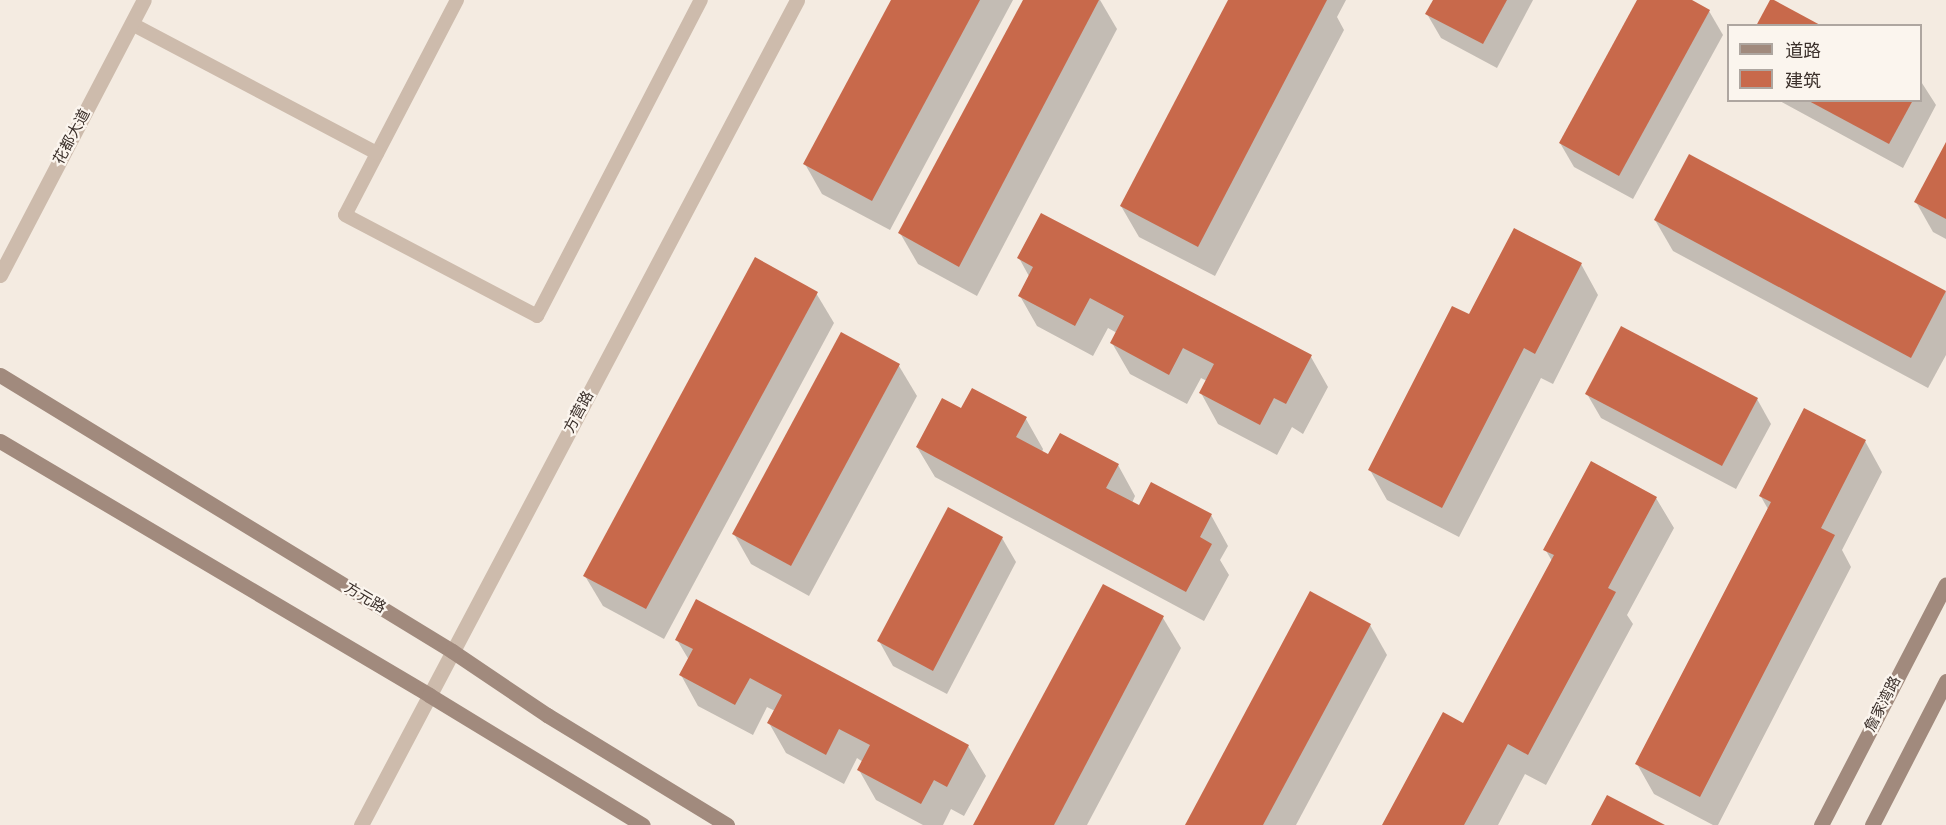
<!DOCTYPE html>
<html>
<head>
<meta charset="utf-8">
<style>
  body { margin:0 }
  #map { position:relative; width:1946px; height:825px; overflow:hidden; background:#f4ebe1; font-family:"Fira Sans Condensed","Noto Sans SC",sans-serif }
  div>[style] { position:absolute }
  .shadow>* { inset:0; background:#0003 }
  .building>* { inset:0; background:#c8694b }
  .lane>* { height:14px; margin:-7px; padding:0 7px; transform-origin:7px; border-radius:7px; background:#cdbbac }
  .street>* { height:15px; margin:-7.5px; padding:0 7.5px; transform-origin:7.5px; border-radius:7.5px; background:#cdbbac }
  .secondary>* { height:15px; margin:-7.5px; padding:0 7.5px; transform-origin:7.5px; border-radius:7.5px; background:#a18a7d }
  span { translate:-50% -50%; white-space:nowrap; text-align:center; line-height:1.15; -webkit-text-stroke:4.5px #fbf5ee; paint-order:stroke }
  .street-label { font-size:15px; color:#3b302b }
  .legend { position:absolute; left:1727px; top:24px; width:195px; height:78px; box-sizing:border-box; background:#fbf5ee; border:2px solid #aea6a0; margin:0; padding:8px 10px; list-style:none; font-size:18px; color:#3b302b }
  .legend li { display:flex; align-items:center; gap:12px; height:30px }
  .legend b { width:30px; border:2px solid #aea6a0 }
</style>
</head>
<body>
<div id="map">
  <div class="shadow">
    <div style="clip-path:polygon(892px 0,1013px 0,890px 230px,822px 194px,805px 164px)"></div>
    <div style="clip-path:polygon(1025px 0,1100px 0,1117px 29px,977px 296px,918px 264px,900px 233px)"></div>
    <div style="clip-path:polygon(1229px 0,1346px 0,1337px 17px,1344px 30px,1215px 276px,1139px 237px,1121px 206px)"></div>
    <div style="clip-path:polygon(1434px 0,1533px 0,1497px 68px,1441px 38px,1427px 14px)"></div>
    <div style="clip-path:polygon(1638px 0,1689px 0,1709px 11px,1723px 35px,1633px 199px,1574px 167px,1560px 143px)"></div>
    <div style="clip-path:polygon(1920px 80px,1936px 105px,1903px 168px,1778px 100px,1920px 100px)"></div>
    <div style="clip-path:polygon(1946px 145px,1946px 239px,1933px 232px,1916px 202px)"></div>
    <div style="clip-path:polygon(1690px 156px,1946px 292px,1946px 355px,1928px 388px,1673px 251px,1655px 220px)"></div>
    <div style="clip-path:polygon(1019px 258px,1311px 357px,1328px 387px,1303px 434px,1292px 427px,1277px 455px,1218px 424px,1201px 393px,1207px 381px,1201px 378px,1187px 404px,1130px 374px,1112px 343px,1117px 333px,1108px 328px,1093px 356px,1037px 326px,1020px 296px,1030px 278px)"></div>
    <div style="clip-path:polygon(1581px 264px,1598px 295px,1553px 384px,1541px 378px,1459px 537px,1387px 500px,1370px 470px,1470px 316px)"></div>
    <div style="clip-path:polygon(816px 293px,834px 323px,664px 639px,603px 606px,585px 576px)"></div>
    <div style="clip-path:polygon(841px 334px,899px 366px,917px 396px,809px 596px,751px 564px,734px 534px)"></div>
    <div style="clip-path:polygon(1587px 394px,1757px 399px,1771px 424px,1736px 489px,1601px 418px)"></div>
    <div style="clip-path:polygon(962px 410px,1026px 419px,1043px 449px,1042px 452px,1049px 456px,1118px 465px,1135px 496px,1132px 503px,1140px 507px,1211px 515px,1228px 546px,1220px 560px,1229px 575px,1204px 621px,935px 477px,917px 447px)"></div>
    <div style="clip-path:polygon(1865px 441px,1882px 472px,1842px 550px,1851px 567px,1718px 825px,1713px 825px,1654px 794px,1637px 764px,1768px 509px,1760px 495px)"></div>
    <div style="clip-path:polygon(1656px 498px,1674px 528px,1627px 615px,1633px 624px,1546px 785px,1525px 774px,1498px 825px,1384px 825px,1464px 725px,1552px 561px,1545px 549px)"></div>
    <div style="clip-path:polygon(1002px 538px,1016px 562px,947px 694px,893px 666px,879px 641px)"></div>
    <div style="clip-path:polygon(1103px 586px,1163px 618px,1181px 648px,1087px 825px,975px 825px)"></div>
    <div style="clip-path:polygon(1370px 625px,1387px 655px,1296px 825px,1186px 825px)"></div>
    <div style="clip-path:polygon(677px 640px,968px 746px,986px 776px,964px 816px,951px 809px,943px 825px,923px 825px,876px 800px,859px 770px,863px 762px,857px 758px,844px 784px,786px 753px,769px 723px,775px 711px,767px 707px,753px 735px,698px 706px,681px 675px,689px 660px)"></div>
  </div>
  <div class="building">
    <div style="clip-path:polygon(891px 0,980px 0,872px 201px,803px 164px)"></div>
    <div style="clip-path:polygon(1023px 0,1099px 0,959px 267px,898px 233px)"></div>
    <div style="clip-path:polygon(1228px 0,1327px 0,1198px 247px,1120px 206px)"></div>
    <div style="clip-path:polygon(1433px 0,1507px 0,1483px 44px,1425px 14px)"></div>
    <div style="clip-path:polygon(1637px 0,1692px 0,1710px 10px,1619px 176px,1559px 143px)"></div>
    <div style="clip-path:polygon(1770px 0,1774px 0,1822px 26px,1756px 26px)"></div>
    <div style="clip-path:polygon(1807px 100px,1913px 100px,1889px 144px)"></div>
    <div style="clip-path:polygon(1946px 142px,1946px 219px,1914px 202px)"></div>
    <div style="clip-path:polygon(1689px 154px,1946px 291px,1911px 358px,1654px 220px)"></div>
    <div style="clip-path:polygon(1041px 213px,1312px 355px,1286px 404px,1274px 398px,1260px 425px,1199px 393px,1214px 364px,1183px 348px,1169px 375px,1110px 343px,1124px 316px,1090px 298px,1075px 326px,1018px 296px,1033px 267px,1017px 258px)"></div>
    <div style="clip-path:polygon(1514px 228px,1582px 263px,1535px 354px,1524px 348px,1442px 508px,1368px 470px,1452px 306px,1469px 314px)"></div>
    <div style="clip-path:polygon(755px 257px,818px 292px,646px 609px,583px 576px)"></div>
    <div style="clip-path:polygon(1621px 326px,1758px 398px,1722px 466px,1585px 394px)"></div>
    <div style="clip-path:polygon(841px 332px,900px 364px,791px 566px,732px 534px)"></div>
    <div style="clip-path:polygon(972px 388px,1027px 417px,1016px 437px,1048px 454px,1060px 433px,1119px 464px,1106px 488px,1139px 505px,1151px 482px,1212px 514px,1200px 537px,1212px 544px,1186px 592px,916px 447px,942px 398px,961px 408px)"></div>
    <div style="clip-path:polygon(1804px 408px,1866px 440px,1821px 528px,1835px 535px,1700px 797px,1635px 764px,1771px 502px,1759px 496px)"></div>
    <div style="clip-path:polygon(1591px 461px,1657px 497px,1608px 588px,1616px 592px,1528px 755px,1508px 744px,1464px 825px,1382px 825px,1443px 712px,1463px 723px,1554px 555px,1543px 550px)"></div>
    <div style="clip-path:polygon(948px 507px,1003px 537px,933px 671px,877px 641px)"></div>
    <div style="clip-path:polygon(1103px 584px,1164px 616px,1054px 825px,973px 825px)"></div>
    <div style="clip-path:polygon(1310px 591px,1371px 624px,1263px 825px,1185px 825px)"></div>
    <div style="clip-path:polygon(696px 599px,969px 745px,947px 787px,934px 780px,921px 804px,857px 770px,870px 745px,839px 729px,826px 755px,767px 723px,782px 695px,750px 678px,735px 705px,679px 675px,693px 649px,675px 640px)"></div>
    <div style="clip-path:polygon(1607px 795px,1665px 825px,1591px 825px)"></div>
  </div>
  <div class="lane">
    <div style="left:457px;top:0;width:242px;rotate:117.5deg"></div>
    <div style="left:345px;top:215px;width:217px;rotate:27.7deg"></div>
    <div style="left:537px;top:316px;width:356px;rotate:-62.6deg"></div>
    <div style="left:132px;top:24px;width:277px;rotate:27.8deg"></div>
  </div>
  <div class="street">
    <div style="left:0;top:275px;width:310px;rotate:-62.4deg"></div>
    <div style="left:361px;top:825px;width:933px;rotate:-62.14deg"></div>
  </div>
  <div class="secondary">
    <div style="left:0;top:375px;width:530px;rotate:31.41deg"></div>
    <div style="left:452px;top:651px;width:115px;rotate:34deg"></div>
    <div style="left:547px;top:715px;width:211px;rotate:31.4deg"></div>
    <div style="left:0;top:441px;width:499px;rotate:30.6deg"></div>
    <div style="left:429px;top:695px;width:250px;rotate:31.3deg"></div>
    <div style="left:1821px;top:825px;width:271px;rotate:-62.6deg"></div>
    <div style="left:1872px;top:825px;width:162px;rotate:-62.8deg"></div>
  </div>
  <div class="street-label">
    <span style="left:72px;top:137px;rotate:-62deg">花都大道</span>
    <span style="left:579px;top:412px;rotate:-62deg">方营路</span>
    <span style="left:365px;top:598px;rotate:31deg">方元路</span>
    <span style="left:1883px;top:704px;rotate:-63deg">詹家湾路</span>
  </div>
  <ul class="legend">
  <li><b style="height:8px;background:#a18a7d"></b>道路</li>
  <li><b style="height:16px;background:#c8694b"></b>建筑</li>
  </ul>
</div>
</body>
</html>
